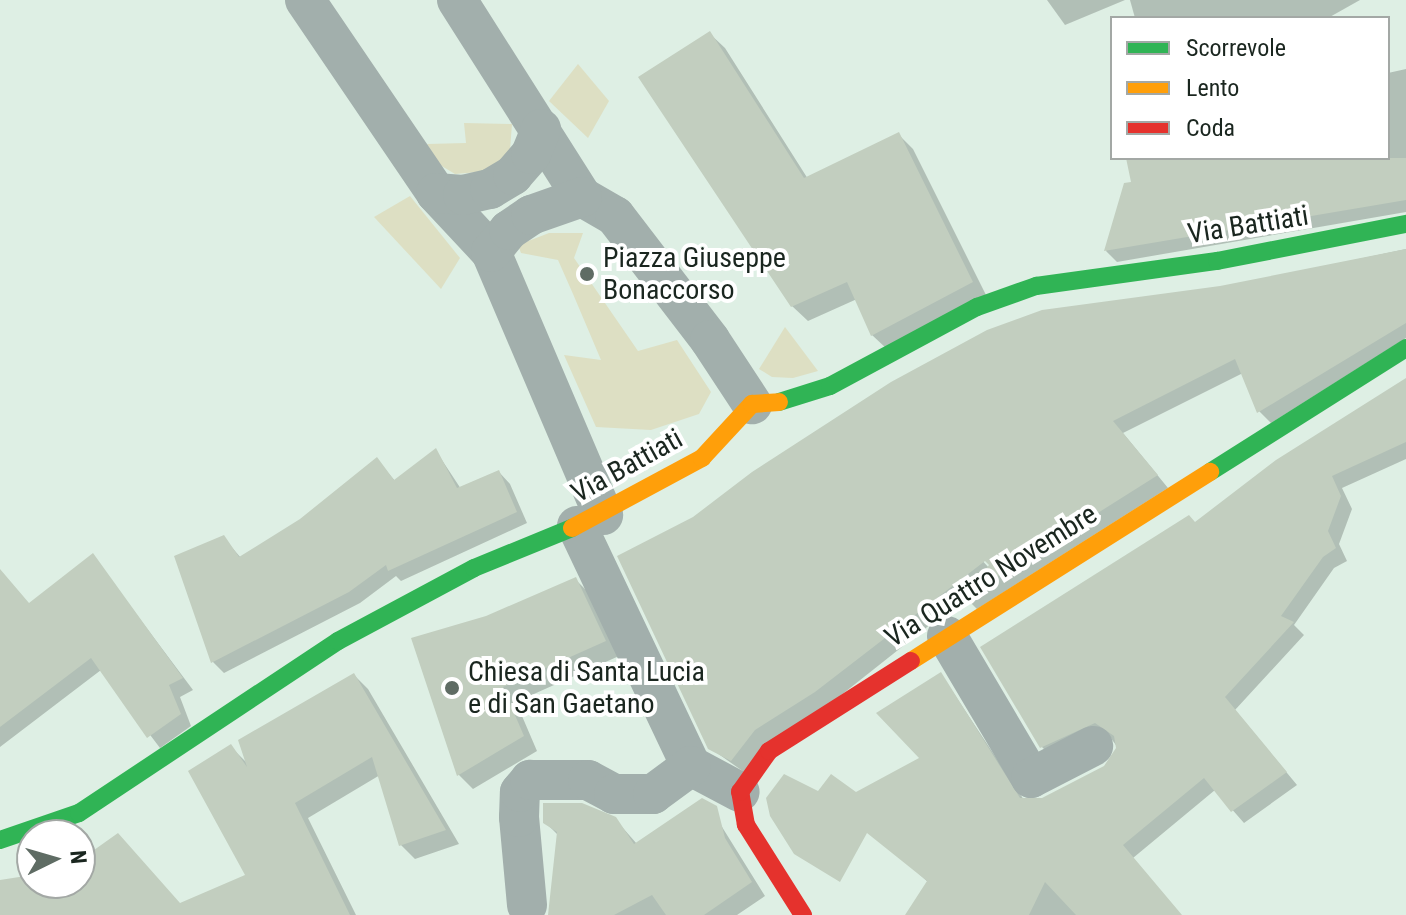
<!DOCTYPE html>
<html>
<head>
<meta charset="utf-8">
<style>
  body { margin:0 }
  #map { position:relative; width:1406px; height:915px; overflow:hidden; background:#deefe4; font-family:"Roboto Condensed",sans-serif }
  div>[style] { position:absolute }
  .green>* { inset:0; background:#dddfc3 }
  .shadow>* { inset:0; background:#0003 }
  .building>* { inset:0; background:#c2cebf }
  .street>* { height:40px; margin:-20px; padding:0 20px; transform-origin:20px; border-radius:20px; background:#a2afac }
  .fast>* { height:18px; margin:-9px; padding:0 9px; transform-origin:9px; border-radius:9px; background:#30b455 }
  .slow>* { height:18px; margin:-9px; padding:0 9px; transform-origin:9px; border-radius:9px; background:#ff9f0a }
  .jam>* { height:18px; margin:-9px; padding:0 9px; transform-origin:9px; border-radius:9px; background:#e5322d }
  .dots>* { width:22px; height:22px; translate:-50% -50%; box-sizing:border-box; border:4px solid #fff; border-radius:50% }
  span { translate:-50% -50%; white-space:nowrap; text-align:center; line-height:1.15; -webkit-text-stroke:8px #fff; paint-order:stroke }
  .street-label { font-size:28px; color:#1a261f }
  .poi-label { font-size:28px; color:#1a261f }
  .left { translate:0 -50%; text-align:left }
  .legend { position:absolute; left:1110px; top:16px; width:280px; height:144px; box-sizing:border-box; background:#fff; border:2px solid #a3a8a5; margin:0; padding:10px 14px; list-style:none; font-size:24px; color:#1a261f }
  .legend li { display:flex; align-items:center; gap:16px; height:40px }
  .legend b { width:40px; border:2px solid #a3a8a5 }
  .north { position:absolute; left:16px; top:819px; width:80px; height:80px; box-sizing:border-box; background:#fff; border:2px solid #a3a8a5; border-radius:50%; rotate:85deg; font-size:22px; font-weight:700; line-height:32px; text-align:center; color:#1a261f }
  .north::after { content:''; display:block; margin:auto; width:28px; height:36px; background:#5f6c64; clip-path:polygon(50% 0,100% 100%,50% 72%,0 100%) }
</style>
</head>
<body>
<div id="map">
  <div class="green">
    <div style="clip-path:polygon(578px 64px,609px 101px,588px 138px,549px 101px)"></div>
    <div style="clip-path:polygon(464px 123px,512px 124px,510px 150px,490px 171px,455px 174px,440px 165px,427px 144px,466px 143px)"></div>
    <div style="clip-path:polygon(410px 196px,460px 258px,441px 289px,374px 217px)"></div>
    <div style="clip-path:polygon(549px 233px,583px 233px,574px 258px,638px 351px,677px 340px,711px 392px,699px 414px,651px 430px,596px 427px,564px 355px,601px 360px,573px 294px,558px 260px,521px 253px,518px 245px)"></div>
    <div style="clip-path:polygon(785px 327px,818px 371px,793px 378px,772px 377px,759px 369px)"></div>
  </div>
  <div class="shadow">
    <div style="clip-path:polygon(1047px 0,1125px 0,1065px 25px)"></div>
    <div style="clip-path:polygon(1130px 0,1360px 0,1328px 18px,1135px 18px)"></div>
    <div style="clip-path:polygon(709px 33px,725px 48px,808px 179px,898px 134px,913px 149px,987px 297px,888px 350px,872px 335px,857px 299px,808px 321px,792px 306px)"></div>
    <div style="clip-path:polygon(1406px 69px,1406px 212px,1117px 262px,1106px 251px,1126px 185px,1133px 184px,1128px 158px,1388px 158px,1388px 73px)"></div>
    <div style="clip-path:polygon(evenodd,1406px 249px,1406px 338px,1271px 423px,1259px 411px,1243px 373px,1123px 433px,1168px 488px,977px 609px,965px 597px,744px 772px,710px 748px,1222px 288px,1406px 249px,977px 555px,991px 564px,991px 570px,977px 555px)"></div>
    <div style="clip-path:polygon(1406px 380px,1406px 459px,1342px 488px,1352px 509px,1339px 544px,1347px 561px,1334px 568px,1294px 625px,1304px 635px,1235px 710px,1297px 785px,1244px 823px,1215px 790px,1133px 858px,1179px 915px,908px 915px,929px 883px,898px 855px,941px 674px,1024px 800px,1042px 800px,1106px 768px,1118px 748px,1108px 734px,1053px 758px,1041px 746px,1195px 524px)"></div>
    <div style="clip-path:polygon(436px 451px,461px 489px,499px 472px,510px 484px,527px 523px,401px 581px,396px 576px,360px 603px,224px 673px,213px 662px,176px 558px,223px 537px,241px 558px,301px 521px,377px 460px,396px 482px)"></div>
    <div style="clip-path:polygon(92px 555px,193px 690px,180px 697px,191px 726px,160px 748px,101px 670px,0 747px,0 577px,30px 605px)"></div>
    <div style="clip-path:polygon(575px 579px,589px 593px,619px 656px,516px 702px,537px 751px,473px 789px,459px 775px,413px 640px,487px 618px)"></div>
    <div style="clip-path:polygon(354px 675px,368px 689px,459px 844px,415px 859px,401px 845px,380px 775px,308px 818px,356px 915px,0 915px,0 882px,32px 877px,32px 883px,80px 883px,80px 863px,181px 905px,248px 876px,231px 747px,249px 765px)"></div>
    <div style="clip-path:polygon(714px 814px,765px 896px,737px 915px,550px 915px,559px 836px,545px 822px,615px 819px,637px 844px)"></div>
  </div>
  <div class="building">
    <div style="clip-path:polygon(710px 31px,804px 178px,899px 132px,973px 282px,871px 336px,847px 282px,791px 307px,638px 77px)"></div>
    <div style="clip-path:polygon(1126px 158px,1406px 158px,1406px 200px,1104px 251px,1124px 183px,1131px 182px)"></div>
    <div style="clip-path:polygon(1406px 249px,1406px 323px,1257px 413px,1235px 359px,1113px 421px,1158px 475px,963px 598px,989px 565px,985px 561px,815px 692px,755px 730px,731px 761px,708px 749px,617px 556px,693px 517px,752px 472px,891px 382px,987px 330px,1042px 310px,1220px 286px)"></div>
    <div style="clip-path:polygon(1406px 378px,1406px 442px,1332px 476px,1341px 496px,1328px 531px,1336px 548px,1323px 557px,1281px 616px,1294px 622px,1225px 697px,1287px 772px,1231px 812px,1204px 778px,1123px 845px,1182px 915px,1076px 915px,1045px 882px,1029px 915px,905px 915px,927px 881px,867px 833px,840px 882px,794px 854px,770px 816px,766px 798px,784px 774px,818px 791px,831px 774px,856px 792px,919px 758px,876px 713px,941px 672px,1020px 798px,1042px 798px,1104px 766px,1116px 748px,1114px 736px,1095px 723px,1040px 748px,980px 647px,1189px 515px,1195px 522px,1276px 460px)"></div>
    <div style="clip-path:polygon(436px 448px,457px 488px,499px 470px,517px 512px,388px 571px,386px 565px,349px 592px,211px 663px,174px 556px,224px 535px,239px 557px,300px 519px,377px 457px,394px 480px)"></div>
    <div style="clip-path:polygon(93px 553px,183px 678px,169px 685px,181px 714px,147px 738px,91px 658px,0 727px,0 569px,29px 603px)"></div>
    <div style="clip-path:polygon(576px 577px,606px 641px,503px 687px,524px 736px,457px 776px,411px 638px,486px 616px)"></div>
    <div style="clip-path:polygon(354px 673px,446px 830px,399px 846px,372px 757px,295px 803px,350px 915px,0 915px,0 880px,32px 875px,32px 883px,80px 883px,80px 860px,118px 833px,180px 903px,245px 875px,188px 771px,231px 744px,247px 767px,238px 740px)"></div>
    <div style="clip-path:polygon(702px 798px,717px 806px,725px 838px,752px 882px,704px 915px,666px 915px,652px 895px,614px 915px,548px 915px,557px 832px,543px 823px,543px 803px,582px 803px,616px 817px,634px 844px)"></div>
  </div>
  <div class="street">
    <div style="left:305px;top:0;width:233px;rotate:55.8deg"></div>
    <div style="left:436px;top:193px;width:81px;rotate:47deg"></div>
    <div style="left:491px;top:252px;width:286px;rotate:66.9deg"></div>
    <div style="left:457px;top:0;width:233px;rotate:57.6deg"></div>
    <div style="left:582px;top:197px;width:38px;rotate:30deg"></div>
    <div style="left:615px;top:216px;width:156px;rotate:52.5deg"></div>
    <div style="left:710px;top:340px;width:77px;rotate:56.7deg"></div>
    <div style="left:436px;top:193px;width:27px;rotate:4deg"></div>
    <div style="left:463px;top:195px;width:28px;rotate:-13deg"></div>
    <div style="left:490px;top:189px;width:27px;rotate:-31deg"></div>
    <div style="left:513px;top:175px;width:28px;rotate:-49deg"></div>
    <div style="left:531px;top:154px;width:27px;rotate:-68deg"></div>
    <div style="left:491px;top:252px;width:28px;rotate:-51deg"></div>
    <div style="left:509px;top:230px;width:27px;rotate:-34deg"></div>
    <div style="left:531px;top:215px;width:54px;rotate:-19.4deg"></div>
    <div style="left:577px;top:526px;width:266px;rotate:64.6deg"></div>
    <div style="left:691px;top:766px;width:55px;rotate:28deg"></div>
    <div style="left:947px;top:636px;width:165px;rotate:59.4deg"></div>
    <div style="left:1031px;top:778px;width:70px;rotate:-27.3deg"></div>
    <div style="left:527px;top:905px;width:88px;rotate:-95.2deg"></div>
    <div style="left:519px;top:817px;width:25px;rotate:-88deg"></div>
    <div style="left:520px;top:792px;width:16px;rotate:-50deg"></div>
    <div style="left:530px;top:780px;width:58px"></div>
    <div style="left:588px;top:780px;width:30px;rotate:28deg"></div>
    <div style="left:614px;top:794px;width:39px"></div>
    <div style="left:653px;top:794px;width:47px;rotate:-36.4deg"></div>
  </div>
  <div class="fast">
    <div style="left:779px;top:402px;width:53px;rotate:-17.4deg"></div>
    <div style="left:830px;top:386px;width:167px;rotate:-28.3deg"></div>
    <div style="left:977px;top:307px;width:63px;rotate:-19.6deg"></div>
    <div style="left:1036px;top:286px;width:183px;rotate:-7.9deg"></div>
    <div style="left:1217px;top:261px;width:193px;rotate:-11.1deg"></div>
    <div style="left:1210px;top:472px;width:232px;rotate:-32.3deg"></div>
    <div style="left:0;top:840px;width:83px;rotate:-18.9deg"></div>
    <div style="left:79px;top:813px;width:311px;rotate:-33.6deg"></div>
    <div style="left:338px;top:641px;width:154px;rotate:-28.2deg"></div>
    <div style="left:474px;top:568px;width:106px;rotate:-22.2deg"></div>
  </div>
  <div class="slow">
    <div style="left:572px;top:528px;width:148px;rotate:-28.3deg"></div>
    <div style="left:702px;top:458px;width:74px;rotate:-47.2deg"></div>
    <div style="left:752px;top:404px;width:27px;rotate:-4deg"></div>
    <div style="left:911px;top:661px;width:354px;rotate:-32.3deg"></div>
  </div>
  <div class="jam">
    <div style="left:803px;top:915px;width:107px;rotate:-122.3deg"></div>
    <div style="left:746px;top:825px;width:34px;rotate:-100deg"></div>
    <div style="left:740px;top:792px;width:50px;rotate:-54.7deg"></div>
    <div style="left:769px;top:751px;width:168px;rotate:-32.4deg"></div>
  </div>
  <div class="dots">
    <div style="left:587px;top:274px;background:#5f6c64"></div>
    <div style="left:452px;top:688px;background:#5f6c64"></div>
  </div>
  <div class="street-label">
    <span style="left:1248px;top:225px;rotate:-9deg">Via Battiati</span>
    <span style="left:627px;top:466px;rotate:-29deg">Via Battiati</span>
    <span style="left:991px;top:576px;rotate:-32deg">Via Quattro Novembre</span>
  </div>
  <div class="poi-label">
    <span class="left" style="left:603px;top:274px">Piazza Giuseppe<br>Bonaccorso</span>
    <span class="left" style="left:468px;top:688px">Chiesa di Santa Lucia<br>e di San Gaetano</span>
  </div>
  <ul class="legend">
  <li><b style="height:10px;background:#30b455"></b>Scorrevole</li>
  <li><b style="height:10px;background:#ff9f0a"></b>Lento</li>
  <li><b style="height:10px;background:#e5322d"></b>Coda</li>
  </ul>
  <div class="north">N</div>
</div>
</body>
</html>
